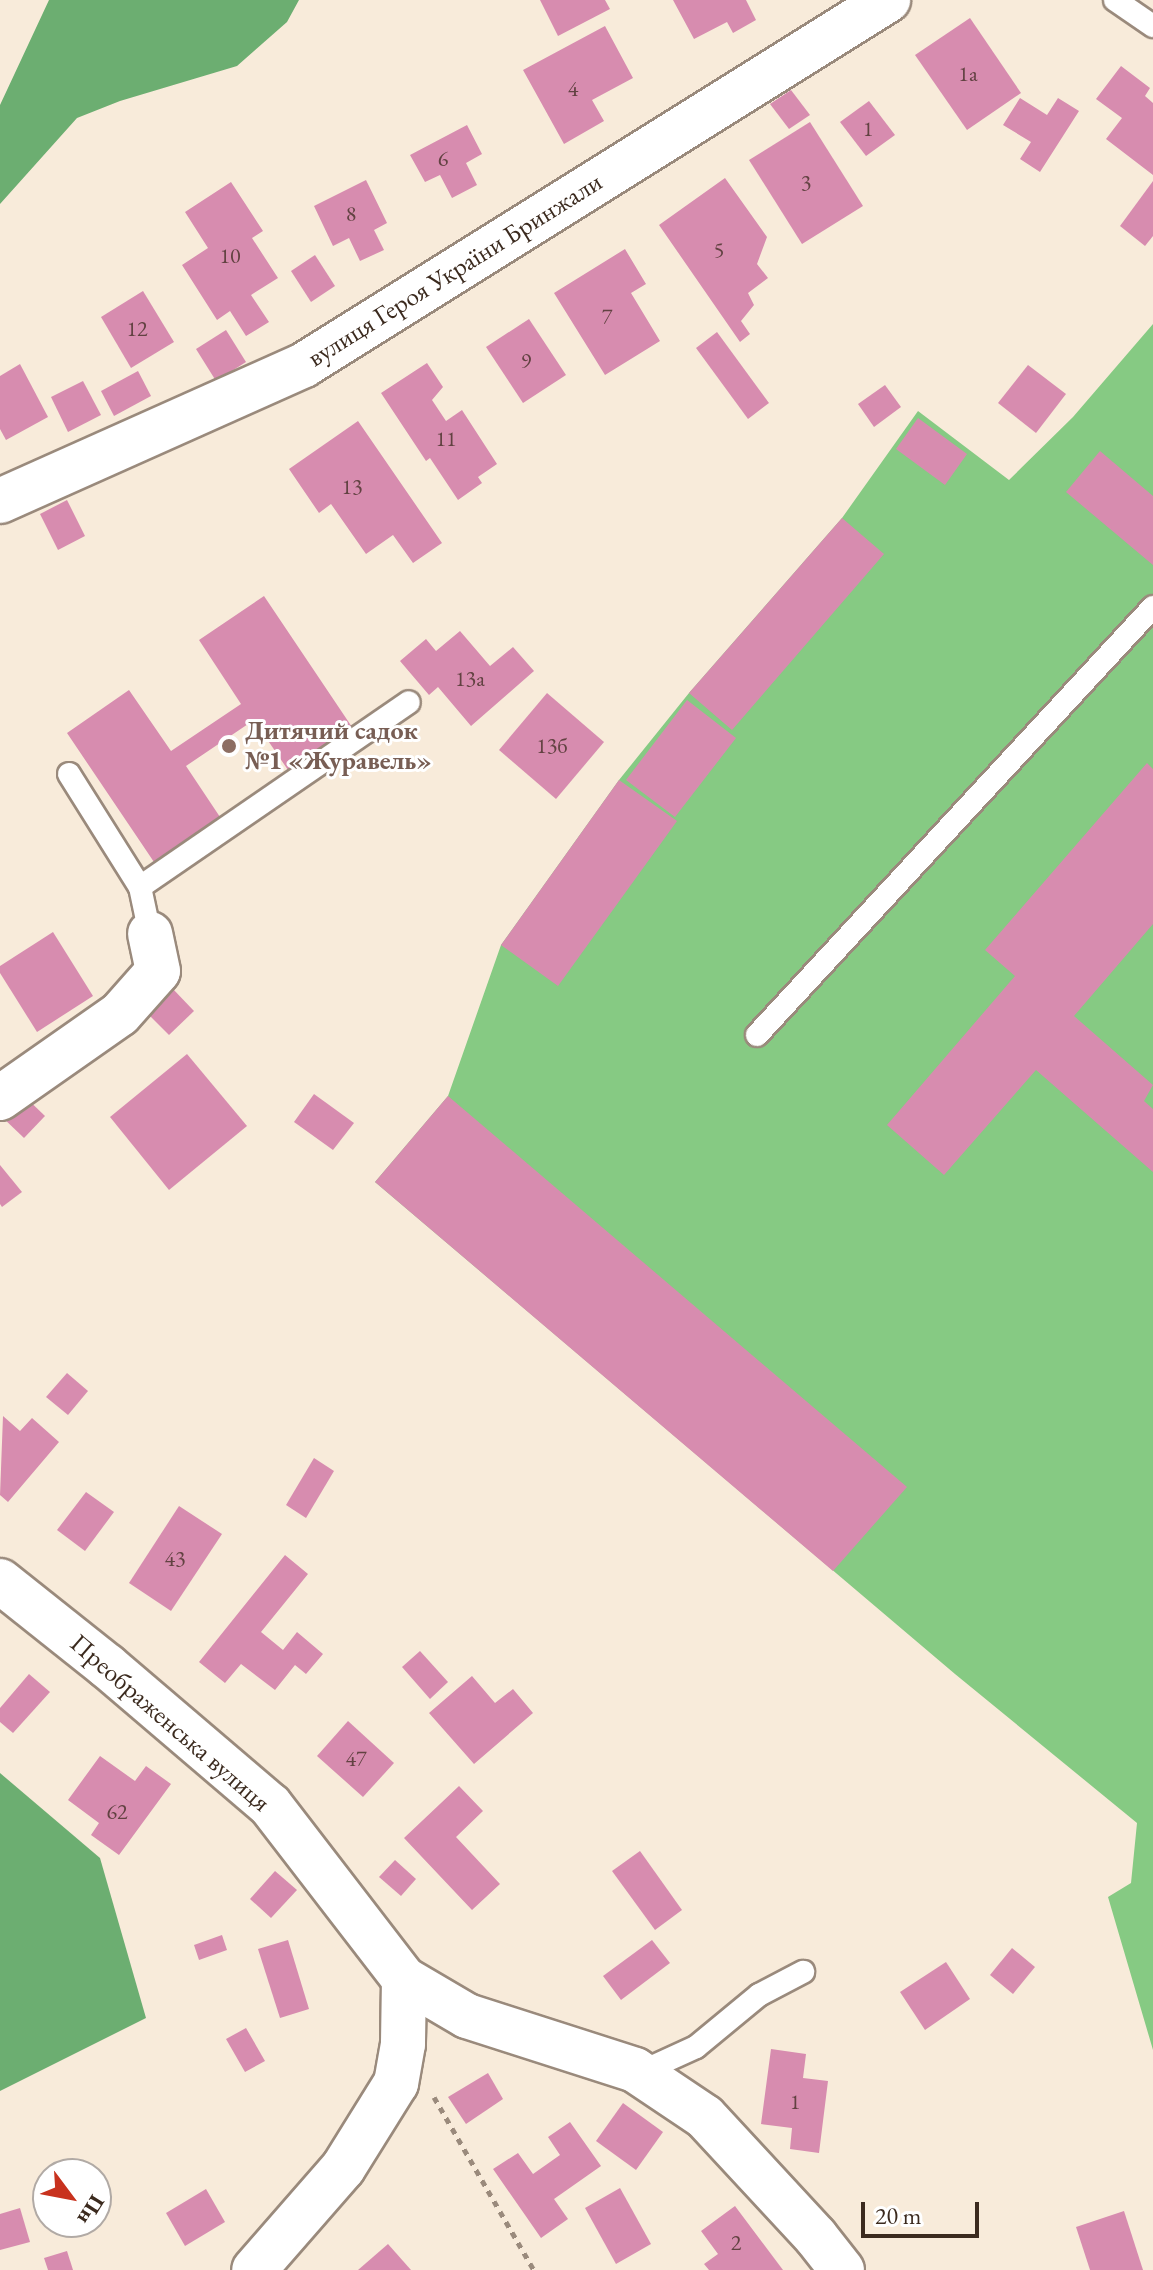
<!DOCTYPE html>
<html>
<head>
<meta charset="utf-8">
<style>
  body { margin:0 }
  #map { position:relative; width:1153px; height:2270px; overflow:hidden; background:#f8ebda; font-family:"EB Garamond",serif }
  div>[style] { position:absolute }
  .green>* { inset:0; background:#86ca83 }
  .forest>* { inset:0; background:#6cae71 }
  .building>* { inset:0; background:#d78caf }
  .path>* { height:5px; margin-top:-2.5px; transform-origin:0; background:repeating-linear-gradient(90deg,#9a8a7c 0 6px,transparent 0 12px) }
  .roads { filter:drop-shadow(2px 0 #9a8a7c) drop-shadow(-2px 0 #9a8a7c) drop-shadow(0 2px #9a8a7c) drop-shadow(0 -2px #9a8a7c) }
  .service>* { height:22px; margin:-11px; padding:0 11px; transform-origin:11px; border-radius:11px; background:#fff }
  .minor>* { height:44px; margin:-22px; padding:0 22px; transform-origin:22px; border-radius:22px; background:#fff }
  .dots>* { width:22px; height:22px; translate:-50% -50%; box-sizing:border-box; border:4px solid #fff; border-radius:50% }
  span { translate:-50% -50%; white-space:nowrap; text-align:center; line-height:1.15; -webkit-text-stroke:6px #fff; paint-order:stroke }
  .number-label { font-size:22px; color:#624242 }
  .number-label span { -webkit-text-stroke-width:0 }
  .street-label { font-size:26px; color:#3b2a1e }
  .education-label { font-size:26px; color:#785e54; font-weight:700 }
  .left { translate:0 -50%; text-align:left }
  .north { position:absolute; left:32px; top:2158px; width:80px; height:80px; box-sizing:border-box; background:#fff; border:2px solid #b1aaa5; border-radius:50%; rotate:122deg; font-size:22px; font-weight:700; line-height:32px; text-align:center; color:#3b2a1e }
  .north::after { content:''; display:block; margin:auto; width:28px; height:36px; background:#c8321e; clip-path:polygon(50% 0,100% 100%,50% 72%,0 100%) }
  .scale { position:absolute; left:861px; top:2202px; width:118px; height:36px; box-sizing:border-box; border:4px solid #3b2a1e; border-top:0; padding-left:10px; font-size:24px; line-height:28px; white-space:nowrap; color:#3b2a1e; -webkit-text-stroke:6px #fff; paint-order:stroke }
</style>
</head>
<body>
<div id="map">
  <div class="green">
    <div style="clip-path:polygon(1153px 324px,1153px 2050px,1108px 1897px,1131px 1883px,1137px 1823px,955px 1674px,375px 1182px,448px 1096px,501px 945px,619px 780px,689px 693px,842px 518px,918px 411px,1009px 480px,1073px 417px)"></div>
  </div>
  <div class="forest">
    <div style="clip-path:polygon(49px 0,299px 0,287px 22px,237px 66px,120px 101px,77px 118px,0 204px,0 105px)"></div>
    <div style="clip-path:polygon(0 1773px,100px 1858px,146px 2018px,0 2091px)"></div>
  </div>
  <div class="building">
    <div style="clip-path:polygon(540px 0,605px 0,610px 9px,558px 36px)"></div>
    <div style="clip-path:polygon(673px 0,746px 0,756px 20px,733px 33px,727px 22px,694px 39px)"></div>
    <div style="clip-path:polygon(970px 18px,1021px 93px,967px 130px,915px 55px)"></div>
    <div style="clip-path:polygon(605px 26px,633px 78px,592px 100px,604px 121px,564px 144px,523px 70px)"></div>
    <div style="clip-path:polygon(1121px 66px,1150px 88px,1145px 96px,1153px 103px,1153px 175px,1106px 139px,1122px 118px,1096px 99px)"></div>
    <div style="clip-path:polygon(791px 90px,810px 115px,789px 129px,770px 104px)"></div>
    <div style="clip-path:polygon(1020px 98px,1047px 115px,1058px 98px,1079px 111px,1040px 172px,1020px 159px,1031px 142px,1003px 125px)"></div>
    <div style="clip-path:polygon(869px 101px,895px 135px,866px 156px,840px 122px)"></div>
    <div style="clip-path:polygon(810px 122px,863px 206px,802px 244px,749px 160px)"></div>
    <div style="clip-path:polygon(467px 125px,482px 154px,466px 163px,477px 185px,452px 198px,440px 175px,425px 182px,410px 155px)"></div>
    <div style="clip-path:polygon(725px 178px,767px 237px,757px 264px,768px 278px,748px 293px,754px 305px,741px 321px,750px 334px,740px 342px,659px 225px)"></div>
    <div style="clip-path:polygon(366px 180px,387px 223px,374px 230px,384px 250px,360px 261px,349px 238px,333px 246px,314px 206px)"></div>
    <div style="clip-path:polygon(1153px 181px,1153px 236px,1145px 246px,1120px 226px)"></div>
    <div style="clip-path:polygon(231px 182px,263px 231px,252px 238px,278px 278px,251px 295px,269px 322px,246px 336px,230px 311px,217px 320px,182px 265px,208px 248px,185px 212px)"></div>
    <div style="clip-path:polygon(625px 249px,646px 284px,631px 293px,660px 341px,605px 375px,554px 293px)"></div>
    <div style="clip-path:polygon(315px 255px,335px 286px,311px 302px,291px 271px)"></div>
    <div style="clip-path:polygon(143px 291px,174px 342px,131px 368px,101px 317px)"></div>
    <div style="clip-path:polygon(529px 319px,566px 375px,523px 403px,486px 347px)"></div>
    <div style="clip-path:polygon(226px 330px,246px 362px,216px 381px,196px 349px)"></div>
    <div style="clip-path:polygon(717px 332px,769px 403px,748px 419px,696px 348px)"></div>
    <div style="clip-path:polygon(427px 363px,443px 387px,432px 400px,446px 421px,462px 410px,497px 464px,478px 477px,482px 483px,458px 500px,430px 458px,426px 461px,381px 393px)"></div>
    <div style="clip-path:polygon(20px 364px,48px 417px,6px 440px,0 429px,0 376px)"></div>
    <div style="clip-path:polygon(1028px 365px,1066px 394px,1036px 433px,998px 403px)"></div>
    <div style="clip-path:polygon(138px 371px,151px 396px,114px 416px,101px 391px)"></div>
    <div style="clip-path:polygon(83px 381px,101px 415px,68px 432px,51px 397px)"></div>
    <div style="clip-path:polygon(885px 385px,901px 407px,874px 427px,858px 404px)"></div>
    <div style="clip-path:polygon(918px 418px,967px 454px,945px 485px,896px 449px)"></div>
    <div style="clip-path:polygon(358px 421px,442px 543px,413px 563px,393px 535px,366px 554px,331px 504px,319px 513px,289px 469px)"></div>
    <div style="clip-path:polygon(1100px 451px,1153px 496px,1153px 565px,1066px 492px)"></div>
    <div style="clip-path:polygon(67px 500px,85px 536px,58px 550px,40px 514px)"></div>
    <div style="clip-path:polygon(842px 518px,884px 554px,732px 730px,689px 693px)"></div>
    <div style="clip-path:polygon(264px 596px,354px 730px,290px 773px,254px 720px,186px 766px,222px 820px,156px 865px,67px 733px,129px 690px,171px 751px,241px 704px,199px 640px)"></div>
    <div style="clip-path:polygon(460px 631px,490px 666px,513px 647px,534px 671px,471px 726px,438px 687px,429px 695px,400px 661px,426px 639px,436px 651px)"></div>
    <div style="clip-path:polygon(547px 693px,604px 742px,556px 799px,499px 750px)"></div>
    <div style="clip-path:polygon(687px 700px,736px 738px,675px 817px,626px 780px)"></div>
    <div style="clip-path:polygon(1147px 763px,1153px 769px,1153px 924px,1074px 1016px,1153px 1085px,1144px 1101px,1153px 1109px,1153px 1172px,1036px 1070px,944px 1175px,887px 1125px,1015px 976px,985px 950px)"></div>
    <div style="clip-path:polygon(619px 780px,677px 821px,558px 986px,501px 945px)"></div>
    <div style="clip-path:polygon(53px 932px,93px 996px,37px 1032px,0 973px,0 966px)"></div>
    <div style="clip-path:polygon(172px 988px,194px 1011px,169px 1035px,147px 1013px)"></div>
    <div style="clip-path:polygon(187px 1054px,247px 1126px,169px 1190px,110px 1117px)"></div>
    <div style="clip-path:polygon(19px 1091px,45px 1116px,24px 1138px,0 1115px)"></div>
    <div style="clip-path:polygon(314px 1094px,354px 1123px,333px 1150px,294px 1122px)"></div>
    <div style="clip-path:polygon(448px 1096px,907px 1487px,833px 1571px,375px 1182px)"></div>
    <div style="clip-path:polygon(0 1165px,22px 1192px,2px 1207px,0 1204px)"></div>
    <div style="clip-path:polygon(67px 1373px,88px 1391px,68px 1415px,46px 1397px)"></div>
    <div style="clip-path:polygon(3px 1416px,20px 1431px,32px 1418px,59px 1442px,8px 1502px,0 1495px)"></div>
    <div style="clip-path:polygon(314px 1458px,334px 1471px,306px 1518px,286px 1505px)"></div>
    <div style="clip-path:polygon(86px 1492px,114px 1512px,85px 1551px,57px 1530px)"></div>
    <div style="clip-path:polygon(179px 1506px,222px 1534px,171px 1611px,129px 1583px)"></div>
    <div style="clip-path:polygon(285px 1555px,308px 1574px,261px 1632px,283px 1650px,297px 1632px,323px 1654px,306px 1674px,295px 1665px,275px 1690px,241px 1664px,225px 1683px,199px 1662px)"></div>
    <div style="clip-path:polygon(420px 1651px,448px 1682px,430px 1699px,402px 1667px)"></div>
    <div style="clip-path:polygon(29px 1674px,50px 1692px,13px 1733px,0 1722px,0 1708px)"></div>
    <div style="clip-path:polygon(472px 1676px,495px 1703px,513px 1689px,533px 1713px,474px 1764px,429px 1713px)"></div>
    <div style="clip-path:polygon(348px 1721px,394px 1763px,363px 1797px,317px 1756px)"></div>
    <div style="clip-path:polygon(100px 1756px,135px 1781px,146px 1766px,171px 1784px,119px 1855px,91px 1835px,99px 1823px,68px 1800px)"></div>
    <div style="clip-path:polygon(459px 1786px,483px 1811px,456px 1837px,500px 1884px,472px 1910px,404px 1838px)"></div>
    <div style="clip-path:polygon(640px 1851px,682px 1910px,655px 1930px,612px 1871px)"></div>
    <div style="clip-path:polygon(395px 1860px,416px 1879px,401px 1896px,379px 1877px)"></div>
    <div style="clip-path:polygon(275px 1871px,297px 1890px,271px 1918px,250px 1899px)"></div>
    <div style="clip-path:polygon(222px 1935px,227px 1950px,199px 1960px,194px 1945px)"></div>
    <div style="clip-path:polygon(288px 1940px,309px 2009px,280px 2018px,258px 1949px)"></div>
    <div style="clip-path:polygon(652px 1940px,670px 1963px,621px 2000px,603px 1976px)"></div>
    <div style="clip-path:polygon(1012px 1948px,1035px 1967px,1013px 1994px,990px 1975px)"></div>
    <div style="clip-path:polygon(946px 1962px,970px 1999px,925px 2030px,900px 1992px)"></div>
    <div style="clip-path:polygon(246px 2028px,265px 2061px,245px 2072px,226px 2039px)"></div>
    <div style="clip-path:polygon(771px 2049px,806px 2054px,803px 2078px,828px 2081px,819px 2153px,790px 2149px,792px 2128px,761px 2124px)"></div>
    <div style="clip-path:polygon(488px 2073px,503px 2099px,466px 2124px,448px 2097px)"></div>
    <div style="clip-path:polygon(623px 2103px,663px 2132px,636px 2170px,596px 2141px)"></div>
    <div style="clip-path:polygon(570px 2122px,601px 2166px,554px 2199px,568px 2219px,541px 2238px,493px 2169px,518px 2153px,533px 2174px,560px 2155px,548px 2137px)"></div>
    <div style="clip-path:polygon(620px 2188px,651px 2244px,616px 2264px,585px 2208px)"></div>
    <div style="clip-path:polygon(206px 2189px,225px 2222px,185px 2246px,166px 2213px)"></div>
    <div style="clip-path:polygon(735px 2206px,783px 2270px,709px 2270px,704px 2264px,718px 2254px,701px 2231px)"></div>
    <div style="clip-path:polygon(20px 2208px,30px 2242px,0 2250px,0 2214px)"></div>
    <div style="clip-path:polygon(1124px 2211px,1143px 2270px,1090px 2270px,1076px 2227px)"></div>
    <div style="clip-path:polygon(388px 2244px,411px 2270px,358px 2270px)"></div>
    <div style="clip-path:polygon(67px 2251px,73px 2270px,48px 2270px,44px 2258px)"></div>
  </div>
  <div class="path">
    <div style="left:434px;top:2097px;width:200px;rotate:60deg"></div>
  </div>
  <div class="roads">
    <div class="service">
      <div style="left:1115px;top:0;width:46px;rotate:34.4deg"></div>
      <div style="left:69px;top:774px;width:133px;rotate:57.9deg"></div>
      <div style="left:140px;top:887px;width:48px;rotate:78deg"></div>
      <div style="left:140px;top:887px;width:326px;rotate:-34.5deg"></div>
      <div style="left:757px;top:1035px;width:583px;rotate:-47.22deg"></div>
      <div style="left:639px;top:2073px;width:63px;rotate:-24.5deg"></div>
      <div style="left:696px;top:2047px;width:82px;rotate:-39.5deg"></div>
      <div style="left:759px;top:1995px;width:50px;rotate:-27.6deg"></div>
    </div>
    <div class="minor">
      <div style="left:0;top:501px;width:333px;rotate:-24.1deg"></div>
      <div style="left:304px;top:365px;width:689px;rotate:-32.01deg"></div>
      <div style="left:0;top:1098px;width:146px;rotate:-35deg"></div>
      <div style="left:120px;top:1014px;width:57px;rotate:-48.5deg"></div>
      <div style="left:158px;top:971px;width:38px;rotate:-102deg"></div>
      <div style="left:0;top:1581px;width:137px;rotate:38.5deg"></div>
      <div style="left:107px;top:1666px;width:214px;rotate:40.5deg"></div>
      <div style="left:270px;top:1805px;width:220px;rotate:52.4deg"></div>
      <div style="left:404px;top:1979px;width:65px;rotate:90.9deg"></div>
      <div style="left:403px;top:2044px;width:40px;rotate:100deg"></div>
      <div style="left:396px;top:2083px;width:100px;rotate:121.9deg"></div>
      <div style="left:343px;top:2168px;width:135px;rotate:131.1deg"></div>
      <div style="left:404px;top:1979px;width:73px;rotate:30.4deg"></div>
      <div style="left:467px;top:2016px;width:176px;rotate:17.8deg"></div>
      <div style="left:635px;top:2070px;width:84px;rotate:33.9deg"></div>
      <div style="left:705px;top:2117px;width:163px;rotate:47.2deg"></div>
      <div style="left:816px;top:2237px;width:42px;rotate:51.8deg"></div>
    </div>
  </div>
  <div class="dots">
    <div style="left:229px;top:746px;background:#8d6e63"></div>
  </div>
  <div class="number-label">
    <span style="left:968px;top:74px">1а</span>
    <span style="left:573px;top:89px">4</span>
    <span style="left:868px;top:129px">1</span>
    <span style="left:443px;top:159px">6</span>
    <span style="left:806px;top:183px">3</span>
    <span style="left:351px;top:214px">8</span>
    <span style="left:719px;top:250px">5</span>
    <span style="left:230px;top:256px">10</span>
    <span style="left:607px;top:317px">7</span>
    <span style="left:137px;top:329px">12</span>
    <span style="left:526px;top:361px">9</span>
    <span style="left:446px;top:439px">11</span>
    <span style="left:352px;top:487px">13</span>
    <span style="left:470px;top:679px">13а</span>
    <span style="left:552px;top:746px">13б</span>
    <span style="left:175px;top:1559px">43</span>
    <span style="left:356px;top:1759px">47</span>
    <span style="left:117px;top:1812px">62</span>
    <span style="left:795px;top:2102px">1</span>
    <span style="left:736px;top:2243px">2</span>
  </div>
  <div class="street-label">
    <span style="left:455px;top:270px;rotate:-32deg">вулиця Героя України Бринжали</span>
    <span style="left:170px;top:1723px;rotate:41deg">Преображенська вулиця</span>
  </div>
  <div class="education-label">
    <span class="left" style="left:245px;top:746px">Дитячий садок<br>№1 «Журавель»</span>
  </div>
  <div class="north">Пн</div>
  <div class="scale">20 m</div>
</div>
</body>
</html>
